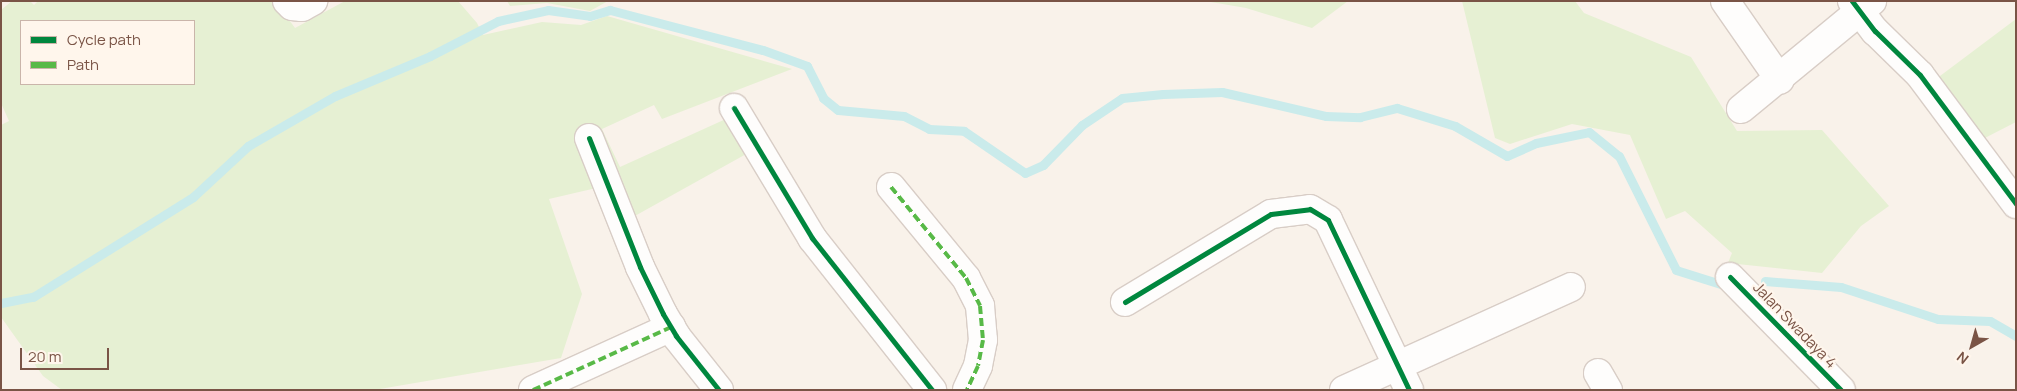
<!DOCTYPE html>
<html>
<head>
<meta charset="utf-8">
<style>
  body { margin:0 }
  #map { position:relative; width:2017px; height:391px; overflow:hidden; background:#f9f2ea; font-family:Manrope,sans-serif }
  div>[style] { position:absolute }
  .green>* { inset:0; background:#e6f0d3 }
  .stream>* { height:9px; margin:-4.5px; padding:0 4.5px; transform-origin:4.5px; border-radius:4.5px; background:#caebeb }
  .roads { filter:drop-shadow(1px 0 #d8cdc6) drop-shadow(-1px 0 #d8cdc6) drop-shadow(0 1px #d8cdc6) drop-shadow(0 -1px #d8cdc6) }
  .minor>* { height:28px; margin:-14px; padding:0 14px; transform-origin:14px; border-radius:14px; background:#fefdfc }
  .quiet>* { height:4px; margin-top:-2px; transform-origin:0; background:repeating-linear-gradient(90deg,#58b947 0 8px,transparent 0 12px) }
  .cycleway>* { height:5px; margin:-2.5px; padding:0 2.5px; transform-origin:2.5px; border-radius:2.5px; background:#00873e }
  span { translate:-50% -50%; white-space:nowrap; text-align:center; line-height:1.15; -webkit-text-stroke:4px #fff6ec; paint-order:stroke }
  .street-label { font-size:15px; color:#7a5446 }
  .frame { position:absolute; inset:0; border:2px solid #7a5446; pointer-events:none }
  .legend { position:absolute; left:20px; top:20px; width:175px; height:65px; box-sizing:border-box; background:#fff6ec; border:1px solid #cab5aa; margin:0; padding:6px 9px; list-style:none; font-size:15px; color:#7a5446 }
  .legend li { display:flex; align-items:center; gap:10px; height:25px }
  .legend b { width:25px; border:1px solid #cab5aa }
  .north { position:absolute; left:1947px; top:321px; width:50px; height:50px; -webkit-text-stroke:4px #fff6ec; paint-order:stroke; rotate:218deg; font-size:14px; font-weight:700; line-height:20px; text-align:center; color:#7a5446 }
  .north::after { content:''; display:block; margin:auto; width:18px; height:22px; background:#7a5446; clip-path:polygon(50% 0,100% 100%,50% 72%,0 100%) }
  .scale { position:absolute; left:20px; top:348px; width:89px; height:22px; box-sizing:border-box; border:2px solid #7a5446; border-top:0; padding-left:6px; font-size:15px; line-height:18px; white-space:nowrap; color:#7a5446; -webkit-text-stroke:4px #fff6ec; paint-order:stroke }
</style>
</head>
<body>
<div id="map">
  <div class="green">
    <div style="clip-path:polygon(evenodd,12px 1px,30px 1px,34px 5px,38px 1px,275px 1px,295px 28px,345px 1px,458px 1px,477px 23px,483px 35px,542px 22px,581px 25px,607px 16px,792px 69px,662px 119px,654px 105px,602px 129px,620px 167px,728px 118px,748px 153px,633px 217px,622px 182px,549px 199px,582px 294px,561px 358px,374px 390px,62px 390px,43px 376px,1px 317px,1px 125px,9px 121px,1px 103px,1px 10px,12px 1px,21px 21px,194px 21px,194px 84px,21px 84px,21px 21px)"></div>
    <div style="clip-path:polygon(507px 1px,608px 1px,590px 11px,547px 3px,510px 6px)"></div>
    <div style="clip-path:polygon(1205px 1px,1348px 1px,1312px 28px,1246px 8px)"></div>
    <div style="clip-path:polygon(1462px 1px,1575px 1px,1584px 13px,1691px 57px,1737px 131px,1822px 130px,1889px 206px,1861px 226px,1822px 273px,1728px 263px,1732px 253px,1685px 211px,1666px 219px,1630px 135px,1572px 124px,1510px 144px,1495px 138px)"></div>
    <div style="clip-path:polygon(2016px 19px,2016px 122px,1979px 141px,1932px 82px)"></div>
  </div>
  <div class="stream">
    <div style="left:1765px;top:281px;width:76px;rotate:4.5deg"></div>
    <div style="left:1841px;top:287px;width:102px;rotate:18.3deg"></div>
    <div style="left:1938px;top:319px;width:52px;rotate:2.2deg"></div>
    <div style="left:1990px;top:321px;width:30px;rotate:30deg"></div>
    <div style="left:1px;top:303px;width:33px;rotate:-11deg"></div>
    <div style="left:33px;top:297px;width:189px;rotate:-32deg"></div>
    <div style="left:193px;top:197px;width:75px;rotate:-42.8deg"></div>
    <div style="left:248px;top:146px;width:100px;rotate:-29.9deg"></div>
    <div style="left:335px;top:96px;width:103px;rotate:-22.8deg"></div>
    <div style="left:430px;top:56px;width:76px;rotate:-27.2deg"></div>
    <div style="left:498px;top:21px;width:51px;rotate:-12.4deg"></div>
    <div style="left:548px;top:10px;width:42px;rotate:8.1deg"></div>
    <div style="left:590px;top:16px;width:21px;rotate:-17deg"></div>
    <div style="left:610px;top:10px;width:158px;rotate:14.7deg"></div>
    <div style="left:763px;top:50px;width:47px;rotate:20deg"></div>
    <div style="left:807px;top:66px;width:36px;rotate:63deg"></div>
    <div style="left:823px;top:98px;width:19px;rotate:39deg"></div>
    <div style="left:838px;top:110px;width:66px;rotate:5.2deg"></div>
    <div style="left:904px;top:116px;width:28px;rotate:27deg"></div>
    <div style="left:929px;top:129px;width:35px;rotate:3deg"></div>
    <div style="left:964px;top:131px;width:74px;rotate:34.5deg"></div>
    <div style="left:1025px;top:173px;width:20px;rotate:-24deg"></div>
    <div style="left:1043px;top:165px;width:56px;rotate:-45.7deg"></div>
    <div style="left:1082px;top:125px;width:48px;rotate:-34deg"></div>
    <div style="left:1122px;top:98px;width:41px;rotate:-5.6deg"></div>
    <div style="left:1163px;top:94px;width:59px;rotate:-1.9deg"></div>
    <div style="left:1222px;top:92px;width:107px;rotate:13deg"></div>
    <div style="left:1326px;top:116px;width:34px;rotate:2deg"></div>
    <div style="left:1360px;top:117px;width:38px;rotate:-14deg"></div>
    <div style="left:1397px;top:108px;width:61px;rotate:17.2deg"></div>
    <div style="left:1455px;top:126px;width:60px;rotate:30deg"></div>
    <div style="left:1507px;top:156px;width:32px;rotate:-24deg"></div>
    <div style="left:1536px;top:143px;width:54px;rotate:-11.7deg"></div>
    <div style="left:1589px;top:132px;width:38px;rotate:39deg"></div>
    <div style="left:1619px;top:156px;width:127px;rotate:63.4deg"></div>
    <div style="left:1676px;top:270px;width:50px;rotate:17.4deg"></div>
  </div>
  <div class="roads">
    <div class="minor">
      <div style="left:287px;top:1px;width:7px;rotate:45deg"></div>
      <div style="left:292px;top:6px;width:10px;rotate:6deg"></div>
      <div style="left:302px;top:7px;width:13px;rotate:-29deg"></div>
      <div style="left:1725px;top:1px;width:96px;rotate:55.2deg"></div>
      <div style="left:1852px;top:1px;width:38px;rotate:53deg"></div>
      <div style="left:1875px;top:31px;width:63px;rotate:44.4deg"></div>
      <div style="left:1920px;top:75px;width:161px;rotate:53.3deg"></div>
      <div style="left:734px;top:108px;width:152px;rotate:59deg"></div>
      <div style="left:812px;top:238px;width:194px;rotate:51.7deg"></div>
      <div style="left:1741px;top:109px;width:170px;rotate:-39.5deg"></div>
      <div style="left:589px;top:138px;width:139px;rotate:68.4deg"></div>
      <div style="left:640px;top:267px;width:52px;rotate:63.9deg"></div>
      <div style="left:663px;top:314px;width:26px;rotate:59deg"></div>
      <div style="left:676px;top:336px;width:69px;rotate:51.5deg"></div>
      <div style="left:891px;top:187px;width:118px;rotate:50.5deg"></div>
      <div style="left:966px;top:278px;width:31px;rotate:63deg"></div>
      <div style="left:980px;top:306px;width:34px;rotate:85deg"></div>
      <div style="left:983px;top:340px;width:26px;rotate:101deg"></div>
      <div style="left:978px;top:366px;width:26px;rotate:115deg"></div>
      <div style="left:1730px;top:277px;width:158px;rotate:45.5deg"></div>
      <div style="left:1125px;top:302px;width:170px;rotate:-31.1deg"></div>
      <div style="left:1271px;top:214px;width:39px;rotate:-7deg"></div>
      <div style="left:1310px;top:209px;width:21px;rotate:31deg"></div>
      <div style="left:1328px;top:220px;width:188px;rotate:64.5deg"></div>
      <div style="left:1598px;top:373px;width:20px;rotate:60deg"></div>
      <div style="left:533px;top:390px;width:152px;rotate:-24.5deg"></div>
      <div style="left:1344px;top:390px;width:249px;rotate:-24.4deg"></div>
    </div>
  </div>
  <div class="quiet">
    <div style="left:891px;top:187px;width:118px;rotate:50.5deg"></div>
    <div style="left:966px;top:278px;width:31px;rotate:63deg"></div>
    <div style="left:980px;top:306px;width:34px;rotate:85deg"></div>
    <div style="left:983px;top:340px;width:26px;rotate:101deg"></div>
    <div style="left:978px;top:366px;width:26px;rotate:115deg"></div>
    <div style="left:533px;top:390px;width:152px;rotate:-24.5deg"></div>
  </div>
  <div class="cycleway">
    <div style="left:1852px;top:1px;width:38px;rotate:53deg"></div>
    <div style="left:1875px;top:31px;width:63px;rotate:44.4deg"></div>
    <div style="left:1920px;top:75px;width:161px;rotate:53.3deg"></div>
    <div style="left:734px;top:108px;width:152px;rotate:59deg"></div>
    <div style="left:812px;top:238px;width:194px;rotate:51.7deg"></div>
    <div style="left:589px;top:138px;width:139px;rotate:68.4deg"></div>
    <div style="left:640px;top:267px;width:52px;rotate:63.9deg"></div>
    <div style="left:663px;top:314px;width:26px;rotate:59deg"></div>
    <div style="left:676px;top:336px;width:69px;rotate:51.5deg"></div>
    <div style="left:1730px;top:277px;width:158px;rotate:45.5deg"></div>
    <div style="left:1125px;top:302px;width:170px;rotate:-31.1deg"></div>
    <div style="left:1271px;top:214px;width:39px;rotate:-7deg"></div>
    <div style="left:1310px;top:209px;width:21px;rotate:31deg"></div>
    <div style="left:1328px;top:220px;width:188px;rotate:64.5deg"></div>
  </div>
  <div class="street-label">
    <span style="left:1795px;top:325px;rotate:46deg">Jalan Swadaya 4</span>
  </div>
  <div class="frame"></div>
  <ul class="legend">
  <li><b style="height:6px;background:#00873e"></b>Cycle path</li>
  <li><b style="height:6px;background:#58b947"></b>Path</li>
  </ul>
  <div class="north">N</div>
  <div class="scale">20 m</div>
</div>
</body>
</html>
